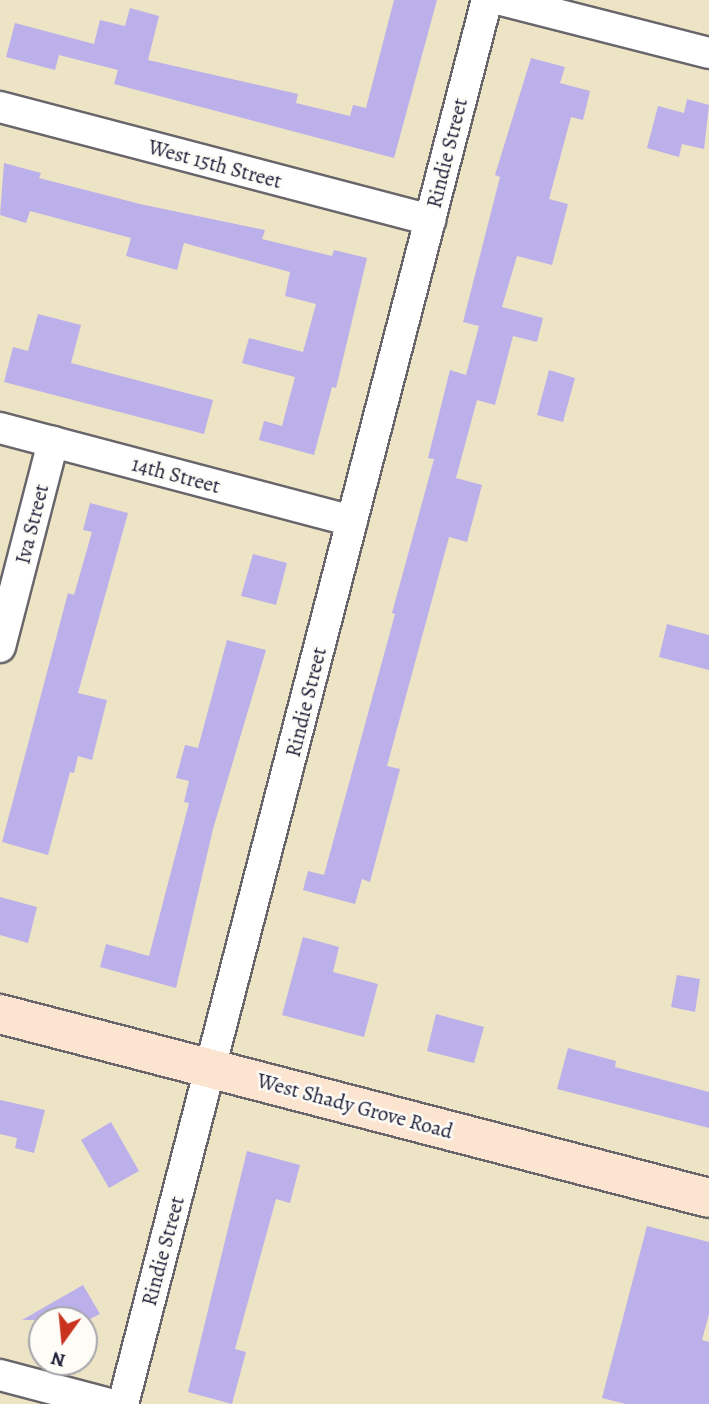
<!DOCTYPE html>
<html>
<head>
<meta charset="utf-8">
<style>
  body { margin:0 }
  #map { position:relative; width:709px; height:1404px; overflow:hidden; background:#ede4c5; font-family:Alegreya,serif }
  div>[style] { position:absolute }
  .building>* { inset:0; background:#bbb0e9 }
  .roads { filter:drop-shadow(2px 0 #69666b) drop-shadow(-2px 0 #69666b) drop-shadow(0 2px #69666b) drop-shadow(0 -2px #69666b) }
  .minor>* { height:30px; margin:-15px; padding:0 15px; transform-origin:15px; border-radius:15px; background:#fff }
  .secondary>* { height:38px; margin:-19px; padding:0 19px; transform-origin:19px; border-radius:19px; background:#fce5d0 }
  span { translate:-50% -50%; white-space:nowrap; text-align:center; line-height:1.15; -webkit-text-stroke:5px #fdfcf7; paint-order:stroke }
  .street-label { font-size:21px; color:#22223b }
  .north { position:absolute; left:28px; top:1306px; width:70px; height:70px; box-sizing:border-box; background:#fdfcf7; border:2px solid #a5a5ac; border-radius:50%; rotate:195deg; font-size:19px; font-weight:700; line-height:28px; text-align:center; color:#22223b }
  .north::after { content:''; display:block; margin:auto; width:24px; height:32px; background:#c8321e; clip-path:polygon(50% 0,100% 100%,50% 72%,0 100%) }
</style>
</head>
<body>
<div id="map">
  <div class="building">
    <div style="clip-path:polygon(394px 0,437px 0,394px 158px,114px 84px,118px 70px,59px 55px,55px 70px,6px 57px,15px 23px,94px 44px,100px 20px,125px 26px,130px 8px,159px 16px,148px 60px,298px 94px,296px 103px,350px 116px,353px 105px,366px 108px)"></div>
    <div style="clip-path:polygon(531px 58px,565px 67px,560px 83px,590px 91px,583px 120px,571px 117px,549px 199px,568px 204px,552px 265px,517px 256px,502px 307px,543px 318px,537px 342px,513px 336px,495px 405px,477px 400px,456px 478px,482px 485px,467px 542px,449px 537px,387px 766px,400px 769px,370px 882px,362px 879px,355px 904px,303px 890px,308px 871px,324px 875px,395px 614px,392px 613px,434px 459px,428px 458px,450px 370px,466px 375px,479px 326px,463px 322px,500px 177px,495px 175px)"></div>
    <div style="clip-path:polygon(687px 99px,709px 105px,704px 149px,682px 144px,679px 157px,647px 148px,658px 106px,684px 113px)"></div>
    <div style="clip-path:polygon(4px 163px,41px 173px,39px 178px,140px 204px,265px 230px,262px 239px,332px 256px,334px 250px,367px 258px,336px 388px,332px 387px,314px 455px,259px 440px,264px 421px,282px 426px,295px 377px,242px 363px,249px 338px,303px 352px,316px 304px,285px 296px,290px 272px,184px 243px,177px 270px,126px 256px,131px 238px,30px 211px,26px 223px,0 215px)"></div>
    <div style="clip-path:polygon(38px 314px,81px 325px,71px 363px,213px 400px,204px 434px,4px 382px,13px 347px,28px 351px)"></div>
    <div style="clip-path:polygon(549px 370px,575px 378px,563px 422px,537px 415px)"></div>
    <div style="clip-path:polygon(90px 503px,128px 513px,78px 693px,107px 700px,92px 760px,78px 756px,74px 773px,70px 772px,48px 855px,2px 842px,68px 593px,74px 595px,92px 532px,83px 530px)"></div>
    <div style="clip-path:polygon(253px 554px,287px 563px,276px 605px,241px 596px)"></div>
    <div style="clip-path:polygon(667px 624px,709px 635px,709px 670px,659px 657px)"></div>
    <div style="clip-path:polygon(227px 640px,266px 650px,213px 829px,176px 988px,100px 967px,106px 944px,149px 956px,189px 803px,184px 802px,189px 781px,176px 778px,185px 745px,198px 748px)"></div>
    <div style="clip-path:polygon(0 897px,37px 907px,28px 943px,0 935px)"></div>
    <div style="clip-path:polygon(303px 937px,339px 947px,333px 972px,378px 984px,364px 1037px,282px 1015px)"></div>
    <div style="clip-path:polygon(677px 975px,700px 979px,695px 1012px,671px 1007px)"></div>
    <div style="clip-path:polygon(436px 1014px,484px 1027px,474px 1063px,427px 1051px)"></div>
    <div style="clip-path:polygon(568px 1048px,616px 1061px,615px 1067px,709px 1092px,709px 1128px,557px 1089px)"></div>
    <div style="clip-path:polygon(0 1100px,45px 1110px,34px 1153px,15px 1148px,17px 1138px,0 1134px)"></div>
    <div style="clip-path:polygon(111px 1122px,139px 1171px,109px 1188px,81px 1140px)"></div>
    <div style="clip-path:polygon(247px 1151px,300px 1165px,290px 1203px,276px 1199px,235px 1349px,246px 1352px,232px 1404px,188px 1392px)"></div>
    <div style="clip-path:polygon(647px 1226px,709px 1242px,709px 1314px,702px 1340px,709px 1342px,709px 1404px,626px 1404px,602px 1398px)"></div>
    <div style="clip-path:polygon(83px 1285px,100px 1314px,88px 1320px,22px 1320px)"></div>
  </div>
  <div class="roads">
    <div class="minor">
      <div style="left:501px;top:0;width:215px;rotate:14.3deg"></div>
      <div style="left:0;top:107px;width:445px;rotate:14.7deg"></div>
      <div style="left:0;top:428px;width:364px;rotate:14.8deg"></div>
      <div style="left:0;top:647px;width:212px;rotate:-75.5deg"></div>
      <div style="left:0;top:1375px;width:114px;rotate:14.8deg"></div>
      <div style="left:123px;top:1404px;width:1450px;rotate:-75.47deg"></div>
    </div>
    <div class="secondary">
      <div style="left:0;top:1014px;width:732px;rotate:14.55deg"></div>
    </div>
  </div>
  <div class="street-label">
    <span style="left:447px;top:153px;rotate:-76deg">Rindie Street</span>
    <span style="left:215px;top:164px;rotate:15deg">West 15th Street</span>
    <span style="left:176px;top:475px;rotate:15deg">14th Street</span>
    <span style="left:32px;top:524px;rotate:-76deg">Iva Street</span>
    <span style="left:306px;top:702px;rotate:-76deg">Rindie Street</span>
    <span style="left:355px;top:1106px;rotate:15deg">West Shady Grove Road</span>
    <span style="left:163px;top:1251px;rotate:-75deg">Rindie Street</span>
  </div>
  <div class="north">N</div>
</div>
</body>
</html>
